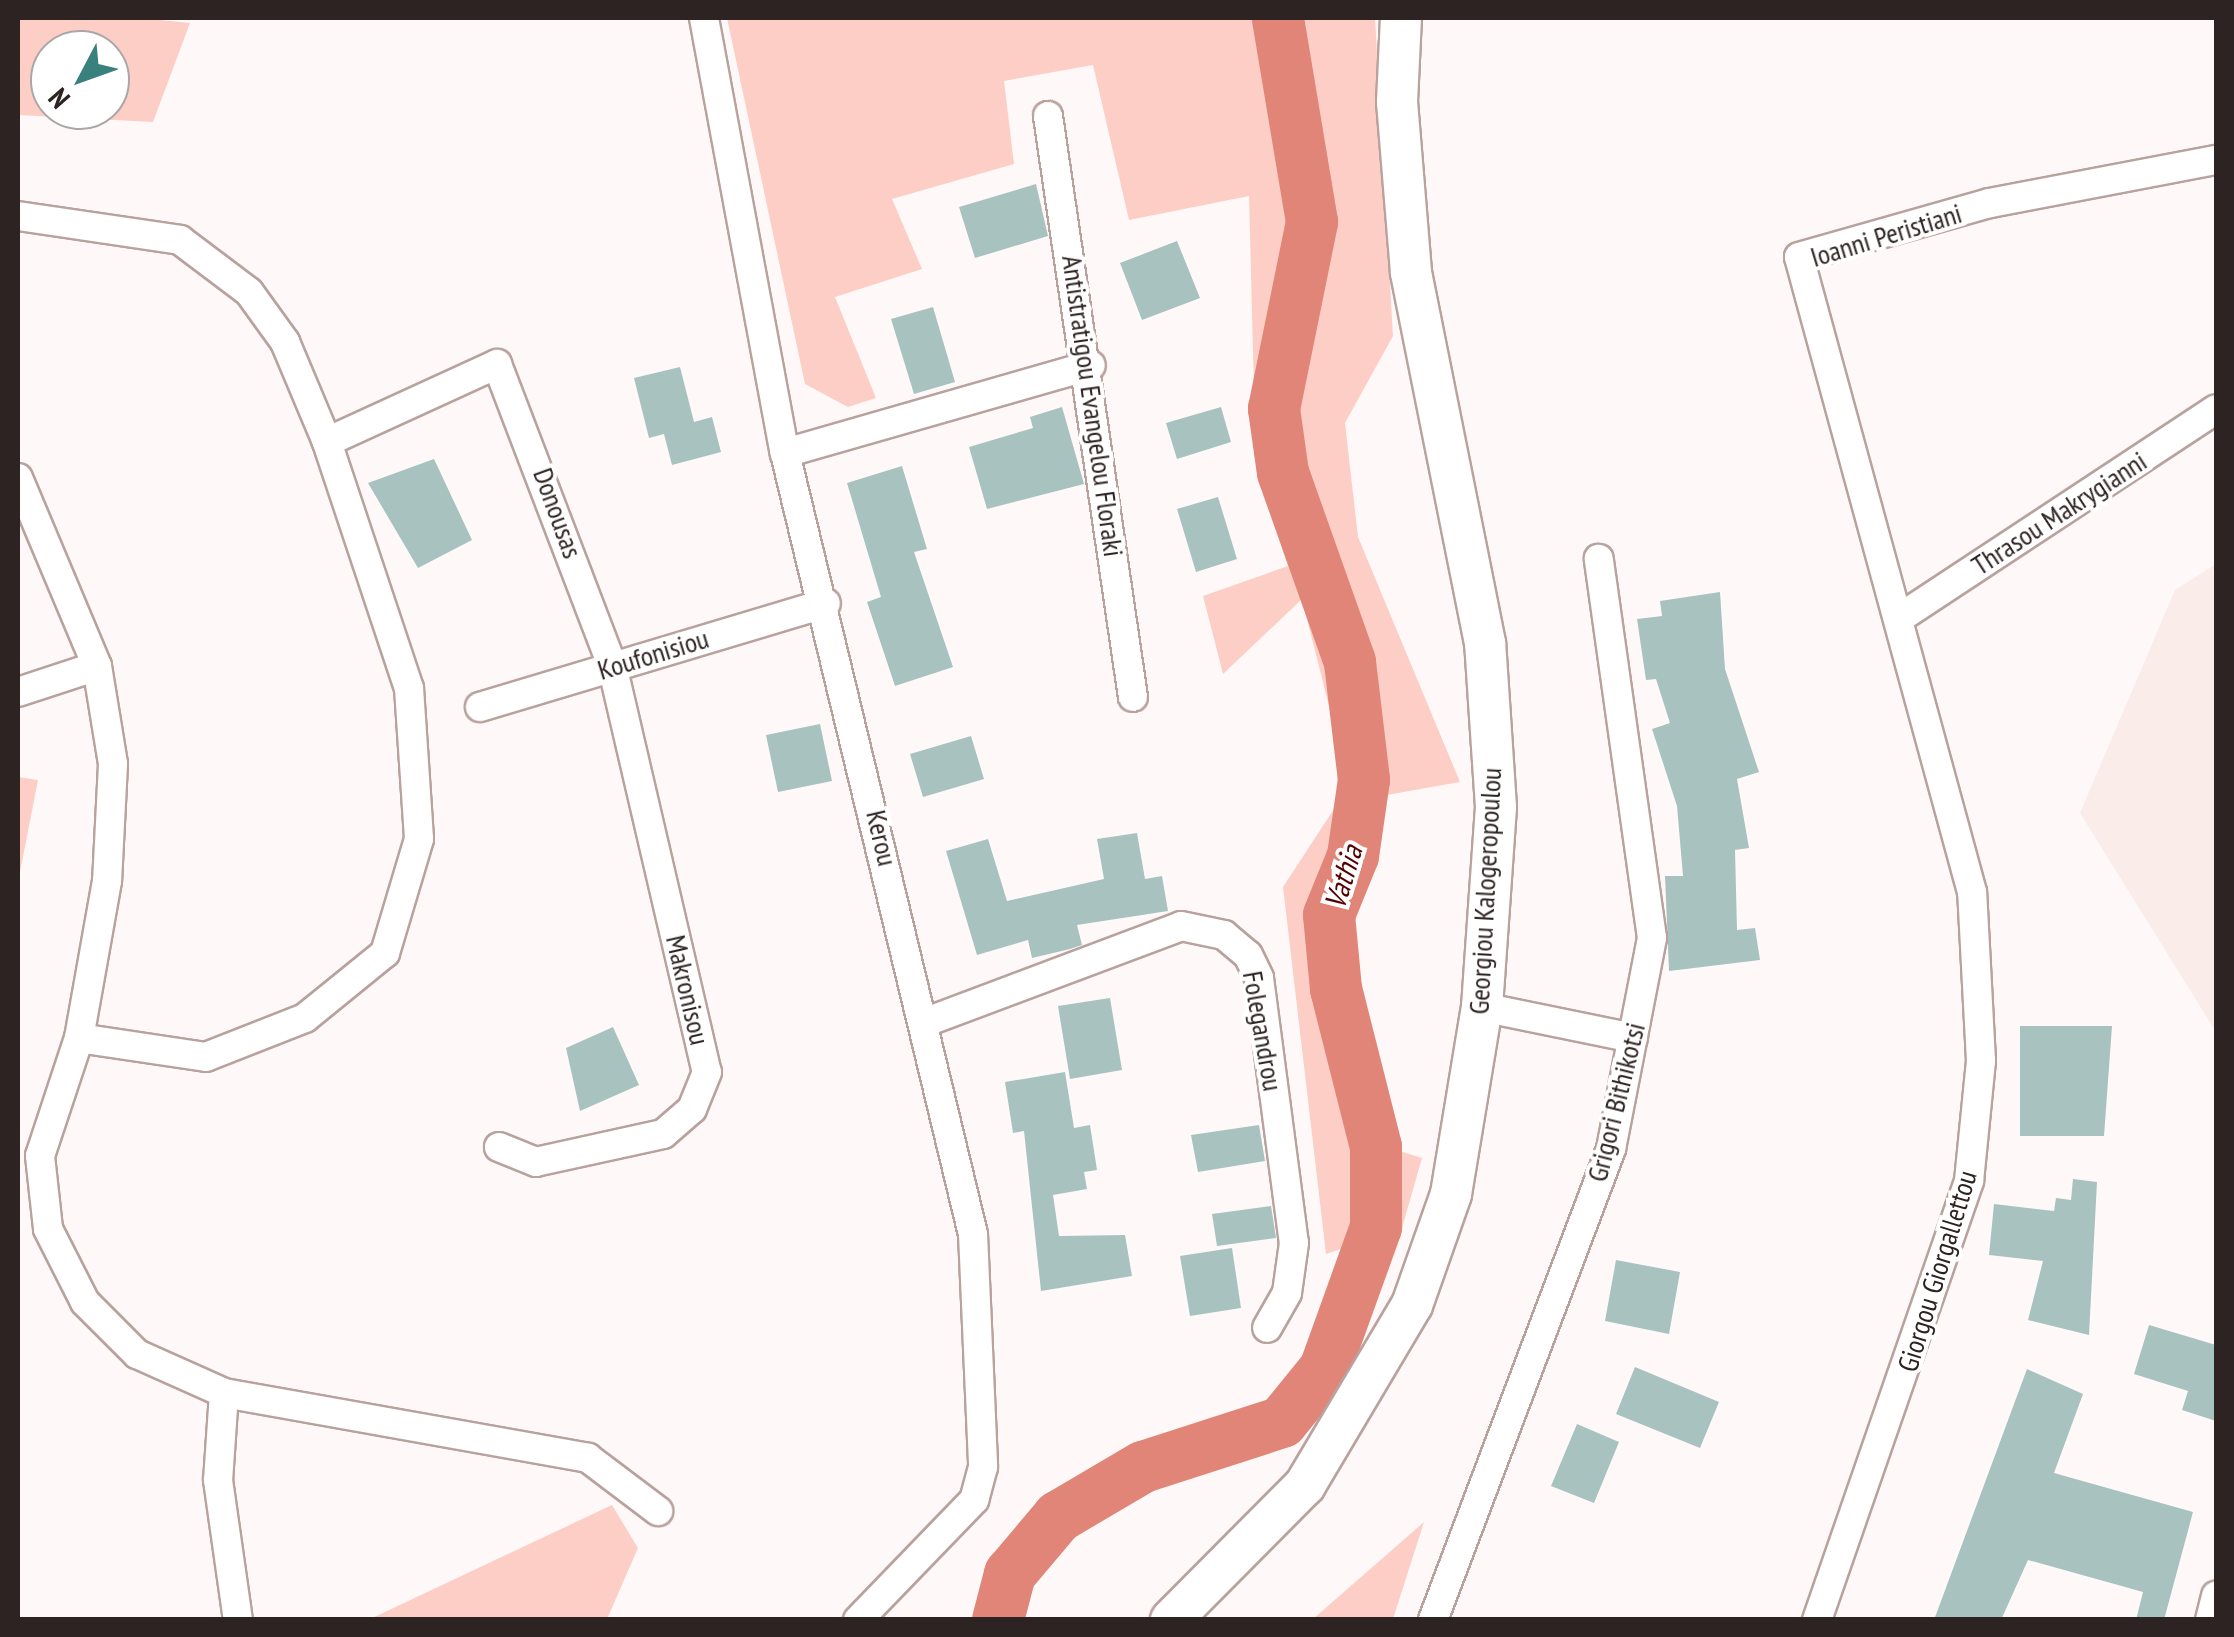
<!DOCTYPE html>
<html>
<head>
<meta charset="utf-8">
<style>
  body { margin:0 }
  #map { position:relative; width:2234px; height:1637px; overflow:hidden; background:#fef9f8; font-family:"PT Sans Narrow",sans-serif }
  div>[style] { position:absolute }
  .built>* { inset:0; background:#f9ece9 }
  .green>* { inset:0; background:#fdcec6 }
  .river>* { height:52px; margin:-26px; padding:0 26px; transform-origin:26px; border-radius:26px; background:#e08577 }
  .building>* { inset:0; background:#a8c2c0 }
  .roads { filter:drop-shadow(2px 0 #b9a29e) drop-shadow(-2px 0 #b9a29e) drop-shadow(0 2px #b9a29e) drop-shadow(0 -2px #b9a29e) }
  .street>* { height:28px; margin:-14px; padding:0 14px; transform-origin:14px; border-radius:14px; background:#fff }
  .secondary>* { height:40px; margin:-20px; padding:0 20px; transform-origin:20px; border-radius:20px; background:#fff }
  span { translate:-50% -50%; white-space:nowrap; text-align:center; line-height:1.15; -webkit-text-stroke:8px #fff; paint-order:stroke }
  .street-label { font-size:28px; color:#2c2322 }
  .water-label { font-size:30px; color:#550100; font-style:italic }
  .frame { position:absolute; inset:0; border:20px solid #2c2322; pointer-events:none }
  .north { position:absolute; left:30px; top:30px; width:100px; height:100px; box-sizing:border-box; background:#fff; border:2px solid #aba7a7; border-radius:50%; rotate:229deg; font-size:28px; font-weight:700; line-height:40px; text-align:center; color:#2c2322 }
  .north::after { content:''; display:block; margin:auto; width:35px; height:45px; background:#39817d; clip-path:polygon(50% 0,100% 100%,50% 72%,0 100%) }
</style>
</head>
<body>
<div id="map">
  <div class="built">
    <div style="clip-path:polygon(2216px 564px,2216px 1032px,2080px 813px,2175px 590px)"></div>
  </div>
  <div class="green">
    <div style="clip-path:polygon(evenodd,18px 18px,142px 18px,190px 23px,153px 122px,18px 115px,18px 18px,50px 50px,110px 50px,110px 110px,50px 110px,50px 50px)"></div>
    <div style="clip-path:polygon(727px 18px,1375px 18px,1393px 336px,1345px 423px,1358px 537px,1460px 782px,1381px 796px,1353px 925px,1357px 1138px,1422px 1158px,1402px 1228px,1326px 1254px,1283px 887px,1349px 786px,1302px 599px,1223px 674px,1203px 596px,1288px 566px,1256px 469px,1249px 196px,1129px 220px,1093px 65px,1004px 81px,1014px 164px,892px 199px,922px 269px,835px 297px,876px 398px,848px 407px,805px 384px)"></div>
    <div style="clip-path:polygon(18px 777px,38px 780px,18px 882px)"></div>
    <div style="clip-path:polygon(612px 1505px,638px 1548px,607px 1619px,370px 1619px)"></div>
    <div style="clip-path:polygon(1424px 1522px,1393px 1619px,1313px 1619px)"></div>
  </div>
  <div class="river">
    <div style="left:998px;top:1620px;width:48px;rotate:-75.4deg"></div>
    <div style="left:1010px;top:1574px;width:75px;rotate:-49.9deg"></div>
    <div style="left:1058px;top:1517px;width:99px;rotate:-30.5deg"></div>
    <div style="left:1143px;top:1467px;width:146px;rotate:-17.9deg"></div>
    <div style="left:1282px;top:1422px;width:68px;rotate:-50.9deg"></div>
    <div style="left:1325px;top:1369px;width:151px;rotate:-70.2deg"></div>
    <div style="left:1376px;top:1227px;width:80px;rotate:-90deg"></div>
    <div style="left:1376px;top:1147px;width:163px;rotate:-104.2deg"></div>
    <div style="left:1336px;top:989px;width:74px;rotate:-95.4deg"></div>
    <div style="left:1329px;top:915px;width:64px;rotate:-67.9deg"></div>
    <div style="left:1353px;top:856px;width:77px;rotate:-81.8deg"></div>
    <div style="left:1364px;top:780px;width:119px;rotate:-96.8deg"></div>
    <div style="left:1350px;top:662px;width:201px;rotate:-109.5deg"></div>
    <div style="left:1283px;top:473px;width:65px;rotate:-98deg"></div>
    <div style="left:1274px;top:409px;width:191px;rotate:-78.5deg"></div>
    <div style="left:1312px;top:222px;width:207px;rotate:-99.5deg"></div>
  </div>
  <div class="building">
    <div style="clip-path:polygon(1036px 184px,1048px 236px,975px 258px,959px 207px)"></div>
    <div style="clip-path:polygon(1177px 241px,1200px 298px,1142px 320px,1120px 263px)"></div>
    <div style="clip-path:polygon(933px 307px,955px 382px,914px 394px,891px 319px)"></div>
    <div style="clip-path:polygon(680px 367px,694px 422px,712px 417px,721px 452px,672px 465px,664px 434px,649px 438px,634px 378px)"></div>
    <div style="clip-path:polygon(1062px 407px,1084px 484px,987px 509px,969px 447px,1033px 428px,1030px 417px)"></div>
    <div style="clip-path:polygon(1221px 407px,1231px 442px,1177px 459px,1166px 423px)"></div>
    <div style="clip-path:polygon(434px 459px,472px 540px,418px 568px,368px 483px)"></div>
    <div style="clip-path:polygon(902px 466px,927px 549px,914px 552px,953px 667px,895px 686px,867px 602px,881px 597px,847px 483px)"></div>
    <div style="clip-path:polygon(1218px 497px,1237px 559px,1196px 572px,1177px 509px)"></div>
    <div style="clip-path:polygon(1720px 592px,1725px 669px,1759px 772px,1737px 779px,1749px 848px,1735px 850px,1737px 930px,1755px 928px,1760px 960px,1669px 971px,1665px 876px,1683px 876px,1677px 806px,1652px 729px,1670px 723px,1656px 679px,1646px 680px,1637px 619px,1662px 616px,1660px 601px)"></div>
    <div style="clip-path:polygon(820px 724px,832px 781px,778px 792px,766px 735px)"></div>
    <div style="clip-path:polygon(971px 736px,984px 779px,923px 797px,910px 754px)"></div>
    <div style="clip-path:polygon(1137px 833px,1145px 879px,1162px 876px,1168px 911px,1077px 925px,1082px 945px,1070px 949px,1032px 958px,1028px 940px,977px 955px,946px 851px,988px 839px,1007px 901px,1104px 879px,1097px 839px)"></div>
    <div style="clip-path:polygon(1110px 998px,1122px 1070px,1070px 1079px,1058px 1006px)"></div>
    <div style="clip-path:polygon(2020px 1026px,2112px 1026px,2104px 1136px,2020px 1136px)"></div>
    <div style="clip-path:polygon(613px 1027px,639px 1085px,580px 1111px,566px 1048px)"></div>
    <div style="clip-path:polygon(1065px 1072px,1074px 1128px,1090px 1125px,1097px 1170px,1084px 1172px,1087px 1189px,1053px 1195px,1059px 1236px,1125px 1235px,1132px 1276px,1041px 1291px,1024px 1131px,1013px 1133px,1005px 1082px)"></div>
    <div style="clip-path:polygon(1259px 1125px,1265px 1161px,1198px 1172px,1191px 1135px)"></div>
    <div style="clip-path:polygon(2073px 1179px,2097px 1182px,2089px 1335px,2028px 1320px,2043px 1261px,1989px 1255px,1994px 1204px,2054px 1211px,2056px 1198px,2071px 1200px)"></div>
    <div style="clip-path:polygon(1271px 1206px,1276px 1238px,1217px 1246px,1212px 1214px)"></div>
    <div style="clip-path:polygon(1232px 1248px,1241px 1308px,1190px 1316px,1180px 1256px)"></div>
    <div style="clip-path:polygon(1616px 1260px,1680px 1272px,1669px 1334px,1605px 1321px)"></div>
    <div style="clip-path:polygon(2149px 1325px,2216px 1345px,2216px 1421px,2182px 1410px,2188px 1391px,2134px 1374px)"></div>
    <div style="clip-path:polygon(1635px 1367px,1719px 1402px,1700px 1448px,1616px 1414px)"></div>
    <div style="clip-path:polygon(2027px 1369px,2083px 1394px,2054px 1473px,2193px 1512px,2164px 1620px,2136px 1620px,2143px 1592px,2028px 1560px,2001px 1620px,1934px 1620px)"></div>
    <div style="clip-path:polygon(1577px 1424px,1619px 1442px,1594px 1503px,1551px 1486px)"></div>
  </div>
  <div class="roads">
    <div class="street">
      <div style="left:704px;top:18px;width:442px;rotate:79.5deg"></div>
      <div style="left:785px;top:453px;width:803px;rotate:76.47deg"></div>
      <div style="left:973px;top:1234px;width:233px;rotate:87.5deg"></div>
      <div style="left:983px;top:1467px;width:34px;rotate:105deg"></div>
      <div style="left:974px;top:1500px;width:167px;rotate:134deg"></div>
      <div style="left:1048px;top:116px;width:587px;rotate:81.68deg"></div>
      <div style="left:18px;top:216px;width:164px;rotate:8.4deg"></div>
      <div style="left:180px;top:240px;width:86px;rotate:37deg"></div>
      <div style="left:249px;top:292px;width:62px;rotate:54.2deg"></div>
      <div style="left:285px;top:342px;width:108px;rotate:67.2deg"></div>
      <div style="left:327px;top:442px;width:259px;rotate:71.6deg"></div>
      <div style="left:409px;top:688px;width:151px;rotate:86.2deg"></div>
      <div style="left:419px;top:839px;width:119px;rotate:106.6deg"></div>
      <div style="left:385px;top:953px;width:103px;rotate:140.9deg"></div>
      <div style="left:305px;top:1018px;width:106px;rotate:158.5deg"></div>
      <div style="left:206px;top:1057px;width:128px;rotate:-171.5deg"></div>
      <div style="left:327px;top:442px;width:187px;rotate:-24.6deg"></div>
      <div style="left:497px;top:364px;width:322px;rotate:69.1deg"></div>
      <div style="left:612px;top:665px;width:418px;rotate:76.9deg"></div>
      <div style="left:707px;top:1072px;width:40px;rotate:112deg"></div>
      <div style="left:692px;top:1109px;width:38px;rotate:139deg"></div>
      <div style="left:663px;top:1134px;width:130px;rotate:167.6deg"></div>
      <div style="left:536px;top:1162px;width:40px;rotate:-158deg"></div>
      <div style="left:785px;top:453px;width:318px;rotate:-16deg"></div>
      <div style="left:18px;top:478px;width:204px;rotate:67.2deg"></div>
      <div style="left:97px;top:666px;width:99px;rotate:80.7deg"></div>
      <div style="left:113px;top:764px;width:117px;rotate:92.9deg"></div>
      <div style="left:107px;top:881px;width:159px;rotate:100.1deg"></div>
      <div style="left:79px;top:1038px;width:124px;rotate:108.3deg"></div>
      <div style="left:40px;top:1156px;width:73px;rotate:83.7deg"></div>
      <div style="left:48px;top:1229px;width:82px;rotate:63.1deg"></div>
      <div style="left:85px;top:1302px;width:74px;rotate:45deg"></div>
      <div style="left:137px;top:1354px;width:95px;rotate:24.1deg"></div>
      <div style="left:224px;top:1393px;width:370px;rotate:10.1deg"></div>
      <div style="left:588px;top:1458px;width:88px;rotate:37.1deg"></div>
      <div style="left:1901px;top:617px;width:377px;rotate:-33.4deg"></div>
      <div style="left:18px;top:692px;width:83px;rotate:-18.2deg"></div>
      <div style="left:480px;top:707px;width:361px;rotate:-16.7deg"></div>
      <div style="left:1482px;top:1007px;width:154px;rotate:11.6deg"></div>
      <div style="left:926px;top:1022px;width:272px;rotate:-20.6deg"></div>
      <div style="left:1181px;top:926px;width:44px;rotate:11.8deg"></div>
      <div style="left:1224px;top:935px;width:31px;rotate:40deg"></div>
      <div style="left:1248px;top:955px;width:25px;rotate:64deg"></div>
      <div style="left:1259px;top:978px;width:267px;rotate:82.5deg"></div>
      <div style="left:1294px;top:1243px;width:50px;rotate:98deg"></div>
      <div style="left:1287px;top:1293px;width:40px;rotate:119.7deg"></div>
      <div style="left:224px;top:1393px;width:87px;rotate:93.9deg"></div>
      <div style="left:218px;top:1480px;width:141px;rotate:81.9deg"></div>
      <div style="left:1433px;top:1620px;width:504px;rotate:-69.3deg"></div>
      <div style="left:1611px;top:1149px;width:215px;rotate:-79deg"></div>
      <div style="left:1652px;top:938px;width:383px;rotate:-98deg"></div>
      <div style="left:1817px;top:1620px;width:465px;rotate:-70.9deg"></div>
      <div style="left:1969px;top:1181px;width:121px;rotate:-84.3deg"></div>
      <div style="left:1981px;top:1061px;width:169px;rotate:-93deg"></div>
      <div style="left:1972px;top:892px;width:658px;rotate:-105.24deg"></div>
      <div style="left:1799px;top:257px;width:198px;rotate:-15.8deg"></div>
      <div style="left:1990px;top:203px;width:230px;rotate:-10.8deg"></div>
      <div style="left:2210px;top:1620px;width:25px;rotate:-76deg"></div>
    </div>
    <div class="secondary">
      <div style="left:1171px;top:1620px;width:190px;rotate:-45.2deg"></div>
      <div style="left:1305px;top:1485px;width:209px;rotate:-59.3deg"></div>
      <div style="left:1412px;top:1305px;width:118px;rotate:-70.6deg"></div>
      <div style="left:1451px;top:1194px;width:190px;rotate:-80.6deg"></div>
      <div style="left:1482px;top:1007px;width:200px;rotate:-86deg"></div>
      <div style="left:1496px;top:807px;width:164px;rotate:-93.8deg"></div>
      <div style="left:1485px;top:643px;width:378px;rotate:-101.3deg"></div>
      <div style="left:1411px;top:272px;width:171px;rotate:-94.7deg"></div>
      <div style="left:1397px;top:102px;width:84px;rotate:-87.3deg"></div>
    </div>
  </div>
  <div class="street-label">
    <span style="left:1886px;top:235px;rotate:-17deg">Ioanni Peristiani</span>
    <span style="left:1093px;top:406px;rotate:82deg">Antistratigou Evangelou Floraki</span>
    <span style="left:558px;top:513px;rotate:70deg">Donousas</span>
    <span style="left:2059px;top:513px;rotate:-33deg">Thrasou Makrygianni</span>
    <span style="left:653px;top:654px;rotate:-17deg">Koufonisiou</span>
    <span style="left:882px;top:838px;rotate:77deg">Kerou</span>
    <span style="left:1485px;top:891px;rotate:-87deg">Georgiou Kalogeropoulou</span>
    <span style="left:688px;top:990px;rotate:77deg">Makronisou</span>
    <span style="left:1263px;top:1031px;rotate:80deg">Folegandrou</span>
    <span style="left:1616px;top:1102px;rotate:-76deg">Grigori Bithikotsi</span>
    <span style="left:1937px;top:1271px;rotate:-73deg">Giorgou Giorgallettou</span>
  </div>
  <div class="water-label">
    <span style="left:1343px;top:877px;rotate:-73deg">Vathia</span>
  </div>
  <div class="frame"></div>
  <div class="north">N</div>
</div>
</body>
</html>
